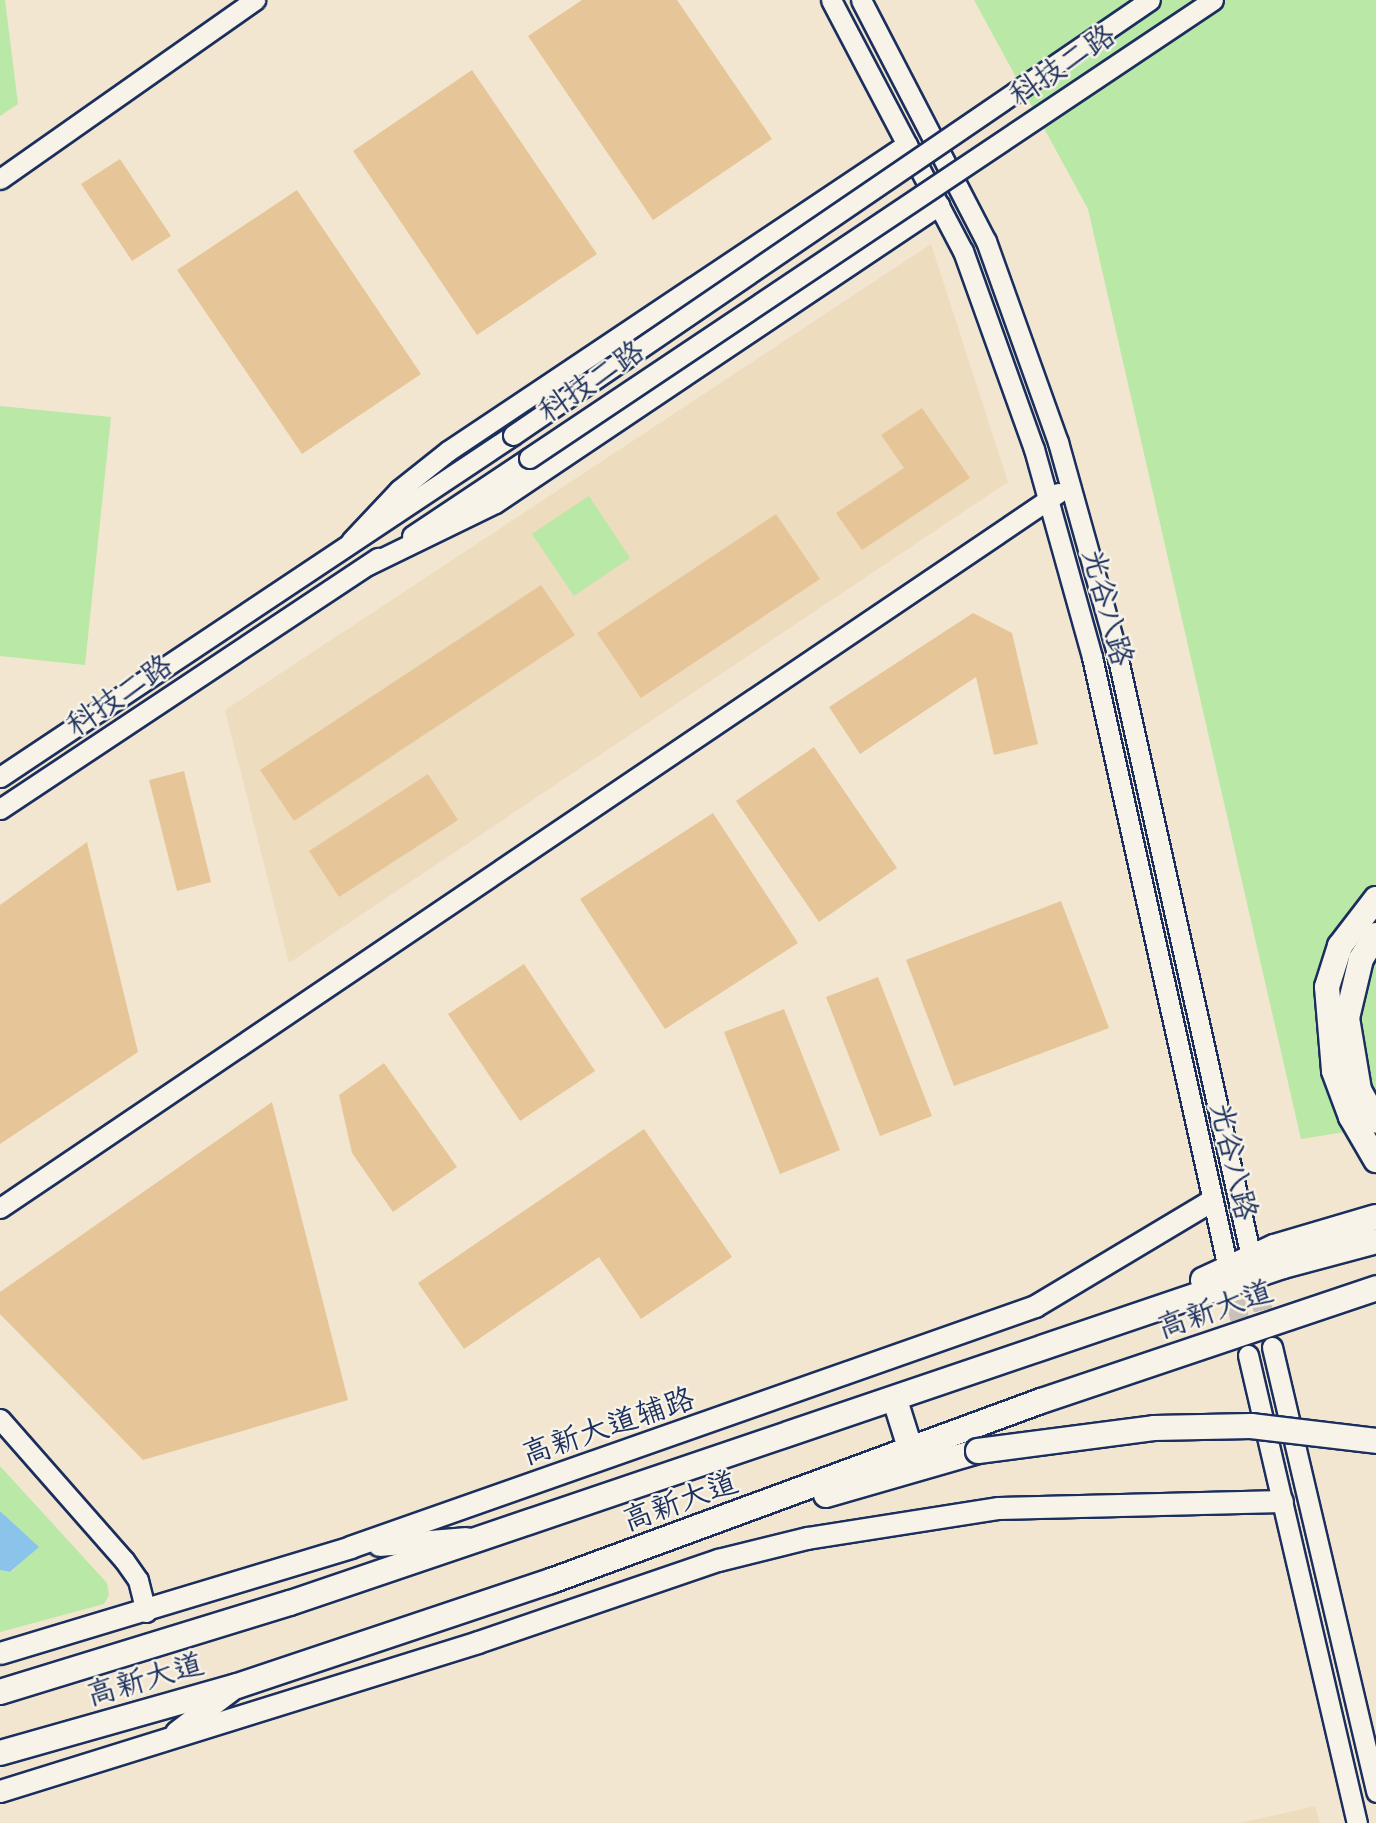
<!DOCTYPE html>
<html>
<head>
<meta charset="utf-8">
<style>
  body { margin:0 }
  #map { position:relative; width:1376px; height:1823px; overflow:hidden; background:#f2e6d0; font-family:Itim,"LXGW WenKai TC",sans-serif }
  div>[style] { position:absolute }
  .built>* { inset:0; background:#eedcbf }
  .green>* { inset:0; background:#b9e8a7 }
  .water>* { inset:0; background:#8bc4ea }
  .building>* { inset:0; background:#e6c698 }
  .secondary-tunnel>* { height:19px; margin-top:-9.5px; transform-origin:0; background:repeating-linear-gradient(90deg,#c7c1b9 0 19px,transparent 0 29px) }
  .roads { filter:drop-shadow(2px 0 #1b2f5e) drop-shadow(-2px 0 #1b2f5e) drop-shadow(0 2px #1b2f5e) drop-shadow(0 -2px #1b2f5e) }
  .secondary>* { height:19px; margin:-9.5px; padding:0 9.5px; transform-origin:9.5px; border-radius:9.5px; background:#f7f3e8 }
  .primary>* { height:21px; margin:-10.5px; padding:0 10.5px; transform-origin:10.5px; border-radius:10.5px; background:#f7f3e8 }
  .highway>* { height:24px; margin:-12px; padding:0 12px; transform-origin:12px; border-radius:12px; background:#f7f3e8 }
  .bridges { filter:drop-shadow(2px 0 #1b2f5e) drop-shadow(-2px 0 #1b2f5e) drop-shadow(0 2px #1b2f5e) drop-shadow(0 -2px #1b2f5e) }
  .secondary-bridge>* { height:19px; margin:-9.5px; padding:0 9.5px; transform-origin:9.5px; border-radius:9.5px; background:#f7f3e8 }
  .highway-bridge>* { height:24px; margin:-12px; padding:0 12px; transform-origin:12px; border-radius:12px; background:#f7f3e8 }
  span { translate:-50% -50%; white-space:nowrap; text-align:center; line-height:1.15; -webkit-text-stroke:5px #f7f3e8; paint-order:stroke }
  .street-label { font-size:30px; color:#1b2f5e }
</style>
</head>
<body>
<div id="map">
  <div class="built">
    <div style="clip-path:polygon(931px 244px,1008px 482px,289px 963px,225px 710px)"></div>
    <div style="clip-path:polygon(1315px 1806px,1320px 1823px,1240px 1823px)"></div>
  </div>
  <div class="green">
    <div style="clip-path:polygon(0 0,5px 0,18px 104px,0 116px)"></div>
    <div style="clip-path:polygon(974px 0,1376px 0,1376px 1127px,1301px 1139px,1088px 209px)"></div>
    <div style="clip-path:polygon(0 406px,111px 417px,85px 665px,0 656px)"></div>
    <div style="clip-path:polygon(589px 496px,630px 558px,574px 596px,532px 534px)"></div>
    <div style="clip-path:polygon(0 1466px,107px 1583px,109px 1595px,104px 1604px,0 1632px,0 1570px,11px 1572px,38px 1547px,0 1511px)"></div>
  </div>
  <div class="water">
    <div style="clip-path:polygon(0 1511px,39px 1547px,10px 1572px,0 1570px)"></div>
  </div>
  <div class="building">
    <div style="clip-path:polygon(582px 0,677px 0,772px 139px,653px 220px,528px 36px)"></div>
    <div style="clip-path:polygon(472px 70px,597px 254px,477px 335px,353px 151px)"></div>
    <div style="clip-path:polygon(120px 159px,171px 236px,132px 261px,81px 184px)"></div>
    <div style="clip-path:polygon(297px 190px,421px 374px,302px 454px,177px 270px)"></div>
    <div style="clip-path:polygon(922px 408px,970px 478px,862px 550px,836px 513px,904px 468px,881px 435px)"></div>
    <div style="clip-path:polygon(776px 514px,820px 579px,641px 698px,597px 633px)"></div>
    <div style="clip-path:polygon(541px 585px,575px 635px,294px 821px,260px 770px)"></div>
    <div style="clip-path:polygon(973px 613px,1012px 633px,1038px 744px,994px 755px,976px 677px,860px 754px,829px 707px)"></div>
    <div style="clip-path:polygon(814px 747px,897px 868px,819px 922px,736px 801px)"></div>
    <div style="clip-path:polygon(184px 771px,211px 882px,177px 891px,149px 780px)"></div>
    <div style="clip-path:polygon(428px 774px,458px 820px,339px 897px,309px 851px)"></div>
    <div style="clip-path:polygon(713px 813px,798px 943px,665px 1029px,580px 899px)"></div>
    <div style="clip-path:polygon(87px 842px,138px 1052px,0 1144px,0 905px)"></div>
    <div style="clip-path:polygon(1061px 901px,1109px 1028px,954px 1086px,906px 960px)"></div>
    <div style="clip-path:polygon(524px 964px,595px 1071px,520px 1121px,448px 1014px)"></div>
    <div style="clip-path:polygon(878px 977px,932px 1116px,880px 1136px,826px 997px)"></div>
    <div style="clip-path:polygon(784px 1009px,840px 1150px,780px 1174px,724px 1032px)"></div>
    <div style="clip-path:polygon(384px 1063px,457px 1167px,393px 1212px,352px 1153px,339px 1095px)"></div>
    <div style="clip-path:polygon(272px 1102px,348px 1400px,143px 1460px,0 1314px,0 1292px)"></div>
    <div style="clip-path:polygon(644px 1129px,732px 1257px,641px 1319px,599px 1257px,464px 1349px,418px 1283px)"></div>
  </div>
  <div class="secondary-tunnel">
    <div style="left:1252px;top:1263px;width:78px;rotate:76.7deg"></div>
    <div style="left:1229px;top:1272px;width:85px;rotate:77.1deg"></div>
  </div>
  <div class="roads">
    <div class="secondary">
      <div style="left:831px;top:0;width:284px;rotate:62.3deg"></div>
      <div style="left:963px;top:251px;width:210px;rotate:70.3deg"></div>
      <div style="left:1034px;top:449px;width:216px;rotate:74.4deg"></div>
      <div style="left:1092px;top:657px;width:622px;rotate:77.46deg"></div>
      <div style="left:861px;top:0;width:271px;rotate:62.6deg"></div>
      <div style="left:986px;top:241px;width:214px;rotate:70.3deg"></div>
      <div style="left:1058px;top:442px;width:216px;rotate:74.4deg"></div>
      <div style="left:1116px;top:650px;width:613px;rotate:77.46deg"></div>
      <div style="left:0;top:179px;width:312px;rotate:-35.1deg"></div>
      <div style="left:412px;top:536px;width:141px;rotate:-33.7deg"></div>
      <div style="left:351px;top:541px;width:70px;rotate:-46.7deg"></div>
      <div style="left:399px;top:490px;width:63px;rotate:-38.5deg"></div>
      <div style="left:448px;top:451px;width:552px;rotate:-33.78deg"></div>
      <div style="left:368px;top:565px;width:141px;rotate:-26deg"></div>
      <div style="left:495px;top:503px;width:535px;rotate:-33.87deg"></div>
      <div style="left:0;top:777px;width:617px;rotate:-33.69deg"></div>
      <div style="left:0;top:809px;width:454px;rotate:-33.6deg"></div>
      <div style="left:0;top:1208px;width:1277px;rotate:-34.05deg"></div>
      <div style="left:1272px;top:1347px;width:457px;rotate:76.8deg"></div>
      <div style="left:1248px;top:1355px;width:481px;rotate:76.9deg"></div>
      <div style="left:0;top:1419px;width:188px;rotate:48.7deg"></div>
      <div style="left:124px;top:1560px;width:24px;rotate:55deg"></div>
      <div style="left:138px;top:1580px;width:33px;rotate:76deg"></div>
    </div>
    <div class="primary">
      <div style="left:379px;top:1545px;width:87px;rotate:-4.6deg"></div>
      <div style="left:0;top:1653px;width:366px;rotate:-16.8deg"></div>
      <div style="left:350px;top:1547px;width:726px;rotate:-19.38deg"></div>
      <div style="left:1035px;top:1306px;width:206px;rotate:-30.9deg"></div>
      <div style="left:176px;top:1732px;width:69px;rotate:-37.4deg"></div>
      <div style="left:0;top:1791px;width:501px;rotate:-17.31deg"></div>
      <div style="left:478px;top:1642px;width:254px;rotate:-18.9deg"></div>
      <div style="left:718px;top:1560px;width:92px;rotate:-13.9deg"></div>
      <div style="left:807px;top:1538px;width:194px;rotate:-8.9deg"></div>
      <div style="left:999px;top:1508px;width:283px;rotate:-1.4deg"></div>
    </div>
    <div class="highway">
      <div style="left:1376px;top:899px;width:59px;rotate:127.5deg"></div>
      <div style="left:1340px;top:946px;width:43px;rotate:107.6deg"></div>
      <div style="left:1327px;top:987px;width:84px;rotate:85.2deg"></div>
      <div style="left:1334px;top:1071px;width:49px;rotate:69.7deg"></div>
      <div style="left:1351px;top:1117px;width:50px;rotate:59.8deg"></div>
      <div style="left:1376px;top:935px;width:28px;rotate:122deg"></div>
      <div style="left:1361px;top:959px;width:61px;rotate:103.3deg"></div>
      <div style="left:1347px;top:1018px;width:73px;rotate:80.5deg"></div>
      <div style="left:1359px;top:1090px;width:35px;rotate:61deg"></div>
      <div style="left:1203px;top:1280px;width:78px;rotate:-24.9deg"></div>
      <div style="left:1274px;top:1247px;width:106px;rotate:-16.4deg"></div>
      <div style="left:895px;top:1400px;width:50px;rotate:72.6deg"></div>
      <div style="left:826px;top:1495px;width:158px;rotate:-16.1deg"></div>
      <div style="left:0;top:1692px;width:303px;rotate:-17.1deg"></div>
      <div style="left:290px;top:1603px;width:1049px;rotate:-18.75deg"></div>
      <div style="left:1283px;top:1266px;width:96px;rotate:-15deg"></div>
      <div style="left:0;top:1753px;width:246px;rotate:-15.8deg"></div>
      <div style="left:237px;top:1686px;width:331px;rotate:-18.5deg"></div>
      <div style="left:551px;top:1581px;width:522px;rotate:-20.17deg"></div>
      <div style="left:1041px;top:1401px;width:354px;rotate:-18.6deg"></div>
    </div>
  </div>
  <div class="bridges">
    <div class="secondary-bridge">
      <div style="left:513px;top:435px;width:771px;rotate:-34.33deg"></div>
      <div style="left:529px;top:458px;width:823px;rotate:-33.81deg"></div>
    </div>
    <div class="highway-bridge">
      <div style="left:978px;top:1451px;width:177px;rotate:-7.4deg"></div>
      <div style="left:1154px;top:1428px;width:97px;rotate:-1.2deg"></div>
      <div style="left:1251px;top:1426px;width:126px;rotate:6.8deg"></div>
    </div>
  </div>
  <div class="street-label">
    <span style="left:1062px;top:65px;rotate:-34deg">科技二路</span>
    <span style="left:591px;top:381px;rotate:-34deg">科技二路</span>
    <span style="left:1108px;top:607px;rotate:75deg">光谷八路</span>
    <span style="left:119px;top:695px;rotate:-34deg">科技二路</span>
    <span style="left:1234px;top:1161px;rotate:77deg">光谷八路</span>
    <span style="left:1215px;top:1309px;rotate:-19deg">高新大道</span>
    <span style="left:608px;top:1426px;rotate:-19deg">高新大道辅路</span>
    <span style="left:680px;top:1501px;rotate:-20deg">高新大道</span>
    <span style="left:145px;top:1679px;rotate:-16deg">高新大道</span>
  </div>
</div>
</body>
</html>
